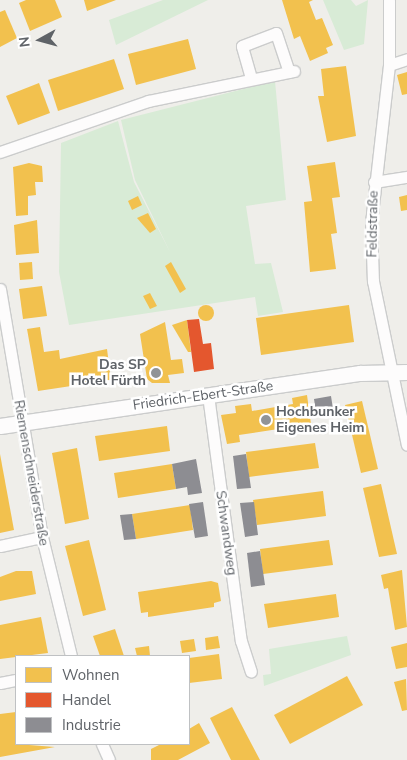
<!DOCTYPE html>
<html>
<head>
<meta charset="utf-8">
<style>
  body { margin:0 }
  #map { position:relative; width:407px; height:760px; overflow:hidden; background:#efeeea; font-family:"Nunito Sans",sans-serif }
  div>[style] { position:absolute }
  .green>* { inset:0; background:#d8ebd6 }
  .homes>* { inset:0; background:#f2c14e }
  .round { border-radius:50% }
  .shops>* { inset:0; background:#e4572e }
  .industry>* { inset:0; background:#8d8d92 }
  .roads { filter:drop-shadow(1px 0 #cbcccc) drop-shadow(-1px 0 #cbcccc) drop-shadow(0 1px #cbcccc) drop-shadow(0 -1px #cbcccc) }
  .minor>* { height:11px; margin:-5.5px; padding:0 5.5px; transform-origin:5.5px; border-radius:5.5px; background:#fdfcfc }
  .tertiary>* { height:15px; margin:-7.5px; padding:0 7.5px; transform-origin:7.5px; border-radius:7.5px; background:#fdfcfc }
  .dots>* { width:14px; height:14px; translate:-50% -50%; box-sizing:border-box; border:2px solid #fff; border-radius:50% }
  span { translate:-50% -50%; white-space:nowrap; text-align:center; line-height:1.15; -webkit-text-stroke:5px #fff; paint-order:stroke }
  .street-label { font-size:14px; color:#5f6368 }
  .poi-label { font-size:14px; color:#5f6368; font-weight:700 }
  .right { translate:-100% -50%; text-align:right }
  .left { translate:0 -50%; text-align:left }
  .legend { position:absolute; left:15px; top:655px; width:175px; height:90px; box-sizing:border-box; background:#fff; border:1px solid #bfc1c3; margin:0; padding:6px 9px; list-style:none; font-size:15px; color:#5f6368 }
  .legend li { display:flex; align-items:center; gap:10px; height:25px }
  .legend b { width:25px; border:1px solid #bfc1c3 }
  .north { position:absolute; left:15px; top:15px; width:50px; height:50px; -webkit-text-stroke:4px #fff; paint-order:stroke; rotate:263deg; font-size:14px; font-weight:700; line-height:20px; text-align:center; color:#5f6368 }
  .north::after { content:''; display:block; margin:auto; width:18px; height:22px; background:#5f6368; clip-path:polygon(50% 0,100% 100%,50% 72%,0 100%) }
</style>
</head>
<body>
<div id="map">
  <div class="green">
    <div style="clip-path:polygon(163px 0,208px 0,116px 45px,109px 20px)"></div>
    <div style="clip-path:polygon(323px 0,351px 0,356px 6px,368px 0,364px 44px,344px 50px)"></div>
    <div style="clip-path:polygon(275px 81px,286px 200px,246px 206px,255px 264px,271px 263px,283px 312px,258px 316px,255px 297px,69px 325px,59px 272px,61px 143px,118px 121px,134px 182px,170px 252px,135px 180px,121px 120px)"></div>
    <div style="clip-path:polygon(347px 636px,351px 655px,264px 686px,263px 675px,271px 674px,269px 649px)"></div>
  </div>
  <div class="homes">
    <div style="clip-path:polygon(26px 0,55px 0,62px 17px,30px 31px,19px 3px)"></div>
    <div style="clip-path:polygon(84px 0,116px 0,87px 11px)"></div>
    <div style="clip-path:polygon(282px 0,313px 0,309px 2px,316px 20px,322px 18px,333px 45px,326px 48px,328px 53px,310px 61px,300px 36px,294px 39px)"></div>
    <div style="clip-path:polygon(5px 10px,17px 38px,0 47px,0 12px)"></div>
    <div style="clip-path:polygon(188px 39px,196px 69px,136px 85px,128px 54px)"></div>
    <div style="clip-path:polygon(114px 59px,124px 89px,58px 111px,48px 80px)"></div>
    <div style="clip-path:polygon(346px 66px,356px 136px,327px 142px,318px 96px,324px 96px,321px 69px)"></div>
    <div style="clip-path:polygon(407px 72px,407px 94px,402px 95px,397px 75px)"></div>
    <div style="clip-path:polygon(39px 83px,50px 113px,18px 125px,6px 96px)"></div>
    <div style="clip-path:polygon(335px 162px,340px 197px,332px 198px,337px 233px,331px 234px,336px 269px,310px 272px,304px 202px,312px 201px,307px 166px)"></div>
    <div style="clip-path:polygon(29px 163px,42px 166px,43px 182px,35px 182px,36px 195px,28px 196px,28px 215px,16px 216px,13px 167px)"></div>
    <div style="clip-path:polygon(407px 195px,407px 210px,401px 211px,399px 197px)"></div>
    <div style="clip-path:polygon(138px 196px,142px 205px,132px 210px,128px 201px)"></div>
    <div style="clip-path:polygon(148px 213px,156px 229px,150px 233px,137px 218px)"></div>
    <div style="clip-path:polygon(37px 220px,39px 253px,16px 255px,14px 225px)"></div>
    <div style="clip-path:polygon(32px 262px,33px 279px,20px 280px,19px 263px)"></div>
    <div style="clip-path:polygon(171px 262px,186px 289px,180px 293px,165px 266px)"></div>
    <div style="clip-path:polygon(42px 286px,47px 316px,23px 319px,19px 289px)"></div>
    <div style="clip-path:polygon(150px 293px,157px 306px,150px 309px,143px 296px)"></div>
    <div class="round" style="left:198px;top:305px;width:16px;height:16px"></div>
    <div style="clip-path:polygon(349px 305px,354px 342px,261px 355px,256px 318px)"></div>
    <div style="clip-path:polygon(187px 320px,191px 352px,188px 352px,172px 325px)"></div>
    <div style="clip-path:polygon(165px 322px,171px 360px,182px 359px,184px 373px,168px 375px,170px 383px,152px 383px,147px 379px,140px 334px)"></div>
    <div style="clip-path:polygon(40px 327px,44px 352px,59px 350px,60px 359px,107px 349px,111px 380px,38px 391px,27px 329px)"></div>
    <div style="clip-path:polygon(307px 395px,311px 424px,239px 435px,240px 442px,227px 444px,221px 415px,236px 413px,235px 406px,251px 404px,252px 411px,293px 404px,292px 398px)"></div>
    <div style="clip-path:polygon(362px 401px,378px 469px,361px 473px,345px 405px)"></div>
    <div style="clip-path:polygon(167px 426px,170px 451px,99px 461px,95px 436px)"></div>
    <div style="clip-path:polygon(315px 443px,319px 468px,249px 477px,246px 452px)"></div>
    <div style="clip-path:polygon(77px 448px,89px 519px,65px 524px,52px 453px)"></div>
    <div style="clip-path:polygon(0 454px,14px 530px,0 533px)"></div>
    <div style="clip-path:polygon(172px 464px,176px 489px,118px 498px,114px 473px)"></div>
    <div style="clip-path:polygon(381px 484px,397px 554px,379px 557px,363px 488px)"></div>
    <div style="clip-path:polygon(323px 491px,326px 516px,257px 525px,253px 500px)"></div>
    <div style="clip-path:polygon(190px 505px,193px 530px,136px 539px,132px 514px)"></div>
    <div style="clip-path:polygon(89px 540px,106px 610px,83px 616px,65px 546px)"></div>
    <div style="clip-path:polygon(329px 540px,333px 565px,263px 574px,260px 549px)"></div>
    <div style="clip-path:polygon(402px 570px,407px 627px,395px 630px,388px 588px,384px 589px,381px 575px)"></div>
    <div style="clip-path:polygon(16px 571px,32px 571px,36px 594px,0 601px,0 577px)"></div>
    <div style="clip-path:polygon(211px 581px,218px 583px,221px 601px,214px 603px,214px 607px,148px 617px,148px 612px,141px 613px,138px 592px)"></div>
    <div style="clip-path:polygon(336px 594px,339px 617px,268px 628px,264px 604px)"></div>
    <div style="clip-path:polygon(41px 617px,48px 653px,0 659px,0 625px)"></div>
    <div style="clip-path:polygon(115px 629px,124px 656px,100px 656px,93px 636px)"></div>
    <div style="clip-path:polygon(218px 636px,220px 648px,206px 650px,205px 638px)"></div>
    <div style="clip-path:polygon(194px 639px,196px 651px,182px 653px,180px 641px)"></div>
    <div style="clip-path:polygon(407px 643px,407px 667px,396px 669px,391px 647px)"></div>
    <div style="clip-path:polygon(149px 646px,150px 656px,137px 656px,135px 648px)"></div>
    <div style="clip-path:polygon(219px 654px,222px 679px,189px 683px,189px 658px)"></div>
    <div style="clip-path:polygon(347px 676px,363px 705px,290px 744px,274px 715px)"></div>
    <div style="clip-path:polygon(406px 679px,407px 710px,402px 711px,394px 682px)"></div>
    <div style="clip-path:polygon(232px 707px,260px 760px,231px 760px,210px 718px)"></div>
    <div style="clip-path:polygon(16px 712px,16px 744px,55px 747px,0 757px,0 714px)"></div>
    <div style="clip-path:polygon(199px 723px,210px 743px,178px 760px,151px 760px,151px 749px,161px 744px,189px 744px,189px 729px)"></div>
  </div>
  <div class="shops">
    <div style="clip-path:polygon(199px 319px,203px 344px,211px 343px,214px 369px,194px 372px,187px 320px)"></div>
  </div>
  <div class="industry">
    <div style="clip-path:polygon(331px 396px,333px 409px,316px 412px,314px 399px)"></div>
    <div style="clip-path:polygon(246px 454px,251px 488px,237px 489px,233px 456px)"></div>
    <div style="clip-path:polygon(196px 459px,202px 493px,188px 495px,187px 487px,176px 489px,172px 464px)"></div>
    <div style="clip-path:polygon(203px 502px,208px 536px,195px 538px,189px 504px)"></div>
    <div style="clip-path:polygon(254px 502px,258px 535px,245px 537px,240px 503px)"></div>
    <div style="clip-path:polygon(132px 514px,136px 539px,124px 540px,120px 515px)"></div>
    <div style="clip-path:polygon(260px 551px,265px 585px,251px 587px,247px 553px)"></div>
  </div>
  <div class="roads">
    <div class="minor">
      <div style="left:389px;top:0;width:65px;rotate:90deg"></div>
      <div style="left:389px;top:65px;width:158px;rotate:96.5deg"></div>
      <div style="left:371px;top:222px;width:59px;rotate:88.1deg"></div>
      <div style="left:373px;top:281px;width:167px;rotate:78.3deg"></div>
      <div style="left:389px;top:65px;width:19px;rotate:-18deg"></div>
      <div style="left:251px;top:78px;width:33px;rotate:-106deg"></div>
      <div style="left:242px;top:46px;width:36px;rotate:-21deg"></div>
      <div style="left:276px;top:33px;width:41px;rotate:71.6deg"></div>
      <div style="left:0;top:152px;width:157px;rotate:-19deg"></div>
      <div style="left:148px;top:101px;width:149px;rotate:-11.6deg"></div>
      <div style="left:374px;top:182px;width:33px;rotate:-9deg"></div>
      <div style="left:0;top:289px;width:252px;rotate:80.4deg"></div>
      <div style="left:42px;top:537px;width:122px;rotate:76.3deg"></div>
      <div style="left:208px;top:395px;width:248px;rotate:82.4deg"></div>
      <div style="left:241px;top:641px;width:32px;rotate:72deg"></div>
      <div style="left:0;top:546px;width:43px;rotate:-12.1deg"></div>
      <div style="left:0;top:683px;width:16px;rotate:-11deg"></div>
      <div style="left:102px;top:744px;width:17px;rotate:66deg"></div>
    </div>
    <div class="tertiary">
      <div style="left:0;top:426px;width:364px;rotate:-8.4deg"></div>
      <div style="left:360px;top:373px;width:47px;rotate:-1.2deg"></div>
    </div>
  </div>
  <div class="dots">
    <div style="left:156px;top:373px;background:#919496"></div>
    <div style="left:266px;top:420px;background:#919496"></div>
  </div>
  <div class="street-label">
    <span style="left:373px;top:224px;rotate:-89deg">Feldstraße</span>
    <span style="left:203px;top:396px;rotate:-8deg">Friedrich-Ebert-Straße</span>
    <span style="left:31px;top:473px;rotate:80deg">Riemenschneiderstraße</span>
    <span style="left:226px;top:533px;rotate:82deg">Schwandweg</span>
  </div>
  <div class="poi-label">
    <span class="right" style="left:146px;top:373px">Das SP<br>Hotel Fürth</span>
    <span class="left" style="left:276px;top:420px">Hochbunker<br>Eigenes Heim</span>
  </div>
  <ul class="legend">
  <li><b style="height:14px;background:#f2c14e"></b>Wohnen</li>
  <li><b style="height:14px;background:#e4572e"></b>Handel</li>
  <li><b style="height:14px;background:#8d8d92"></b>Industrie</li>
  </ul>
  <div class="north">N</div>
</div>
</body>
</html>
